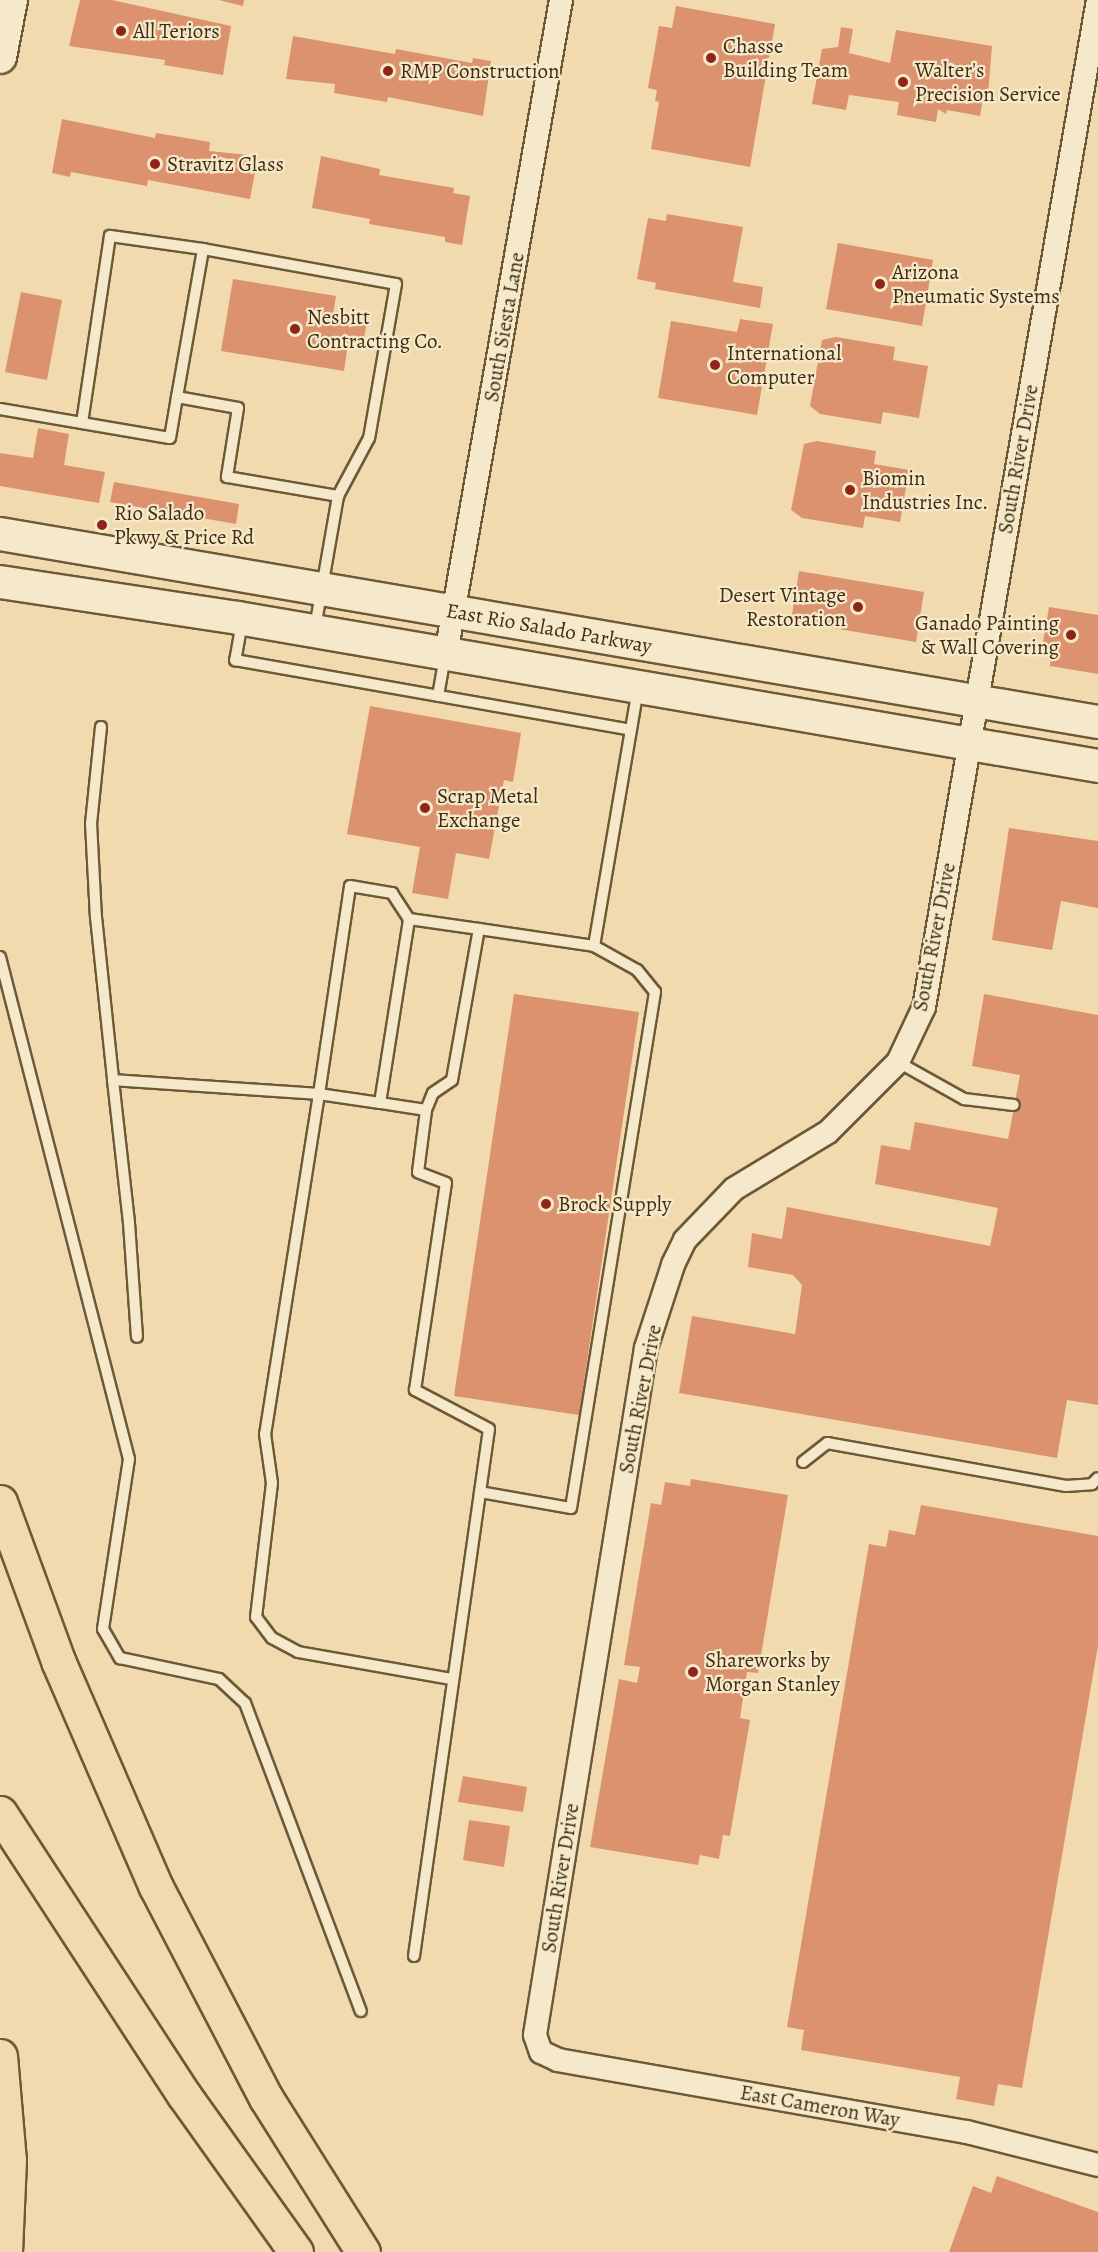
<!DOCTYPE html>
<html>
<head>
<meta charset="utf-8">
<style>
  body { margin:0 }
  #map { position:relative; width:1098px; height:2252px; overflow:hidden; background:#f1dbae; font-family:Alegreya,serif }
  div>[style] { position:absolute }
  .building>* { inset:0; background:#dc926e }
  .roads { filter:drop-shadow(2px 0 #6d5838) drop-shadow(-2px 0 #6d5838) drop-shadow(0 2px #6d5838) drop-shadow(0 -2px #6d5838) }
  .service>* { height:10px; margin:-5px; padding:0 5px; transform-origin:5px; border-radius:5px; background:#f6e8ca }
  .minor>* { height:22px; margin:-11px; padding:0 11px; transform-origin:11px; border-radius:11px; background:#f6e8ca }
  .secondary>* { height:32px; margin:-16px; padding:0 16px; transform-origin:16px; border-radius:16px; background:#f6e8ca }
  .motorway>* { height:33px; margin:-16.5px; padding:0 16.5px; transform-origin:16.5px; border-radius:16.5px; background:#f1dbae }
  .dots>* { width:16px; height:16px; translate:-50% -50%; box-sizing:border-box; border:3px solid #f6e8ca; border-radius:50% }
  span { translate:-50% -50%; white-space:nowrap; text-align:center; line-height:1.15; -webkit-text-stroke:4.5px #f6e8ca; paint-order:stroke }
  .poi-label { font-size:21px; color:#412d10 }
  .left { translate:0 -50%; text-align:left }
  .right { translate:-100% -50%; text-align:right }
  .street-label { font-size:21px; color:#412d10 }
</style>
</head>
<body>
<div id="map">
  <div class="building">
    <div style="clip-path:polygon(80px 0,112px 0,231px 26px,223px 75px,164px 65px,165px 60px,69px 46px)"></div>
    <div style="clip-path:polygon(219px 0,244px 0,243px 6px)"></div>
    <div style="clip-path:polygon(676px 6px,775px 24px,750px 167px,651px 149px,659px 102px,655px 101px,657px 90px,648px 88px,659px 26px,672px 28px)"></div>
    <div style="clip-path:polygon(841px 27px,853px 29px,849px 53px,890px 63px,896px 30px,992px 46px,988px 95px,984px 94px,980px 116px,947px 110px,946px 114px,938px 109px,936px 122px,897px 115px,899px 102px,849px 95px,846px 110px,812px 104px,822px 49px,838px 47px)"></div>
    <div style="clip-path:polygon(293px 36px,395px 54px,396px 49px,472px 63px,473px 58px,491px 61px,483px 116px,388px 97px,387px 102px,334px 93px,335px 84px,286px 79px)"></div>
    <div style="clip-path:polygon(62px 119px,155px 138px,156px 133px,210px 142px,209px 151px,258px 156px,250px 199px,148px 180px,147px 186px,71px 172px,70px 177px,52px 173px)"></div>
    <div style="clip-path:polygon(321px 156px,380px 169px,379px 175px,454px 188px,453px 193px,470px 196px,462px 245px,445px 242px,445px 237px,369px 224px,370px 219px,312px 208px)"></div>
    <div style="clip-path:polygon(667px 214px,743px 227px,733px 282px,763px 287px,760px 308px,655px 289px,656px 283px,637px 279px,648px 218px,666px 221px)"></div>
    <div style="clip-path:polygon(838px 243px,933px 260px,922px 326px,826px 309px)"></div>
    <div style="clip-path:polygon(233px 279px,336px 296px,333px 315px,367px 321px,364px 339px,349px 337px,344px 371px,221px 351px)"></div>
    <div style="clip-path:polygon(21px 292px,62px 300px,47px 380px,5px 372px)"></div>
    <div style="clip-path:polygon(740px 319px,773px 324px,757px 415px,658px 398px,671px 321px,737px 332px)"></div>
    <div style="clip-path:polygon(836px 337px,895px 347px,893px 360px,928px 366px,919px 418px,883px 412px,881px 424px,820px 414px,810px 406px,822px 340px)"></div>
    <div style="clip-path:polygon(38px 428px,69px 434px,64px 465px,105px 472px,99px 503px,0 486px,0 453px,33px 458px)"></div>
    <div style="clip-path:polygon(817px 441px,876px 451px,874px 464px,909px 470px,900px 522px,865px 516px,863px 528px,802px 518px,791px 510px,804px 444px)"></div>
    <div style="clip-path:polygon(114px 482px,239px 504px,236px 524px,110px 502px)"></div>
    <div style="clip-path:polygon(799px 571px,924px 592px,916px 642px,791px 621px)"></div>
    <div style="clip-path:polygon(1049px 607px,1098px 615px,1098px 674px,1050px 666px,1051px 656px,1041px 654px)"></div>
    <div style="clip-path:polygon(370px 706px,521px 733px,513px 782px,504px 780px,489px 859px,456px 853px,448px 899px,412px 893px,420px 847px,347px 834px)"></div>
    <div style="clip-path:polygon(1009px 828px,1098px 841px,1098px 908px,1061px 901px,1052px 950px,992px 940px)"></div>
    <div style="clip-path:polygon(514px 994px,639px 1012px,579px 1415px,454px 1396px)"></div>
    <div style="clip-path:polygon(984px 994px,1098px 1015px,1098px 1405px,1067px 1400px,1057px 1458px,679px 1393px,692px 1316px,795px 1334px,802px 1285px,793px 1275px,748px 1267px,752px 1233px,782px 1239px,787px 1207px,990px 1246px,998px 1208px,875px 1184px,881px 1145px,910px 1150px,915px 1122px,1008px 1139px,1020px 1075px,972px 1066px)"></div>
    <div style="clip-path:polygon(691px 1479px,788px 1495px,758px 1673px,747px 1672px,740px 1718px,750px 1720px,730px 1836px,723px 1835px,719px 1859px,700px 1855px,698px 1865px,590px 1847px,619px 1679px,637px 1683px,640px 1667px,624px 1665px,651px 1503px,661px 1505px,665px 1482px,690px 1486px)"></div>
    <div style="clip-path:polygon(921px 1505px,1098px 1536px,1098px 1646px,1022px 2088px,998px 2084px,994px 2106px,956px 2099px,960px 2077px,801px 2050px,804px 2030px,787px 2027px,869px 1544px,886px 1547px,889px 1530px,915px 1535px)"></div>
    <div style="clip-path:polygon(463px 1776px,527px 1787px,523px 1812px,458px 1802px)"></div>
    <div style="clip-path:polygon(469px 1820px,510px 1826px,504px 1867px,463px 1860px)"></div>
    <div style="clip-path:polygon(997px 2176px,1098px 2212px,1098px 2252px,949px 2252px,973px 2186px,991px 2193px)"></div>
  </div>
  <div class="roads">
    <div class="service">
      <div style="left:177px;top:397px;width:150px;rotate:-80deg"></div>
      <div style="left:203px;top:249px;width:196px;rotate:10.3deg"></div>
      <div style="left:396px;top:284px;width:156px;rotate:99.9deg"></div>
      <div style="left:369px;top:438px;width:66px;rotate:118.1deg"></div>
      <div style="left:0;top:409px;width:172px;rotate:9.7deg"></div>
      <div style="left:170px;top:438px;width:42px;rotate:-80.3deg"></div>
      <div style="left:177px;top:397px;width:62px;rotate:10.2deg"></div>
      <div style="left:238px;top:408px;width:70px;rotate:99.1deg"></div>
      <div style="left:227px;top:477px;width:113px;rotate:9.7deg"></div>
      <div style="left:338px;top:496px;width:134px;rotate:99.9deg"></div>
      <div style="left:82px;top:423px;width:189px;rotate:-81.5deg"></div>
      <div style="left:110px;top:236px;width:94px;rotate:8deg"></div>
      <div style="left:242px;top:622px;width:39px;rotate:100deg"></div>
      <div style="left:235px;top:660px;width:401px;rotate:10deg"></div>
      <div style="left:438px;top:696px;width:39px;rotate:-80deg"></div>
      <div style="left:101px;top:727px;width:97px;rotate:95.9deg"></div>
      <div style="left:91px;top:823px;width:94px;rotate:87deg"></div>
      <div style="left:96px;top:917px;width:164px;rotate:84deg"></div>
      <div style="left:113px;top:1080px;width:206px;rotate:3.9deg"></div>
      <div style="left:319px;top:1094px;width:344px;rotate:99deg"></div>
      <div style="left:265px;top:1434px;width:49px;rotate:81.9deg"></div>
      <div style="left:272px;top:1483px;width:135px;rotate:96.8deg"></div>
      <div style="left:256px;top:1617px;width:26px;rotate:53deg"></div>
      <div style="left:272px;top:1638px;width:30px;rotate:28deg"></div>
      <div style="left:298px;top:1652px;width:155px;rotate:10deg"></div>
      <div style="left:0;top:957px;width:518px;rotate:75.59deg"></div>
      <div style="left:129px;top:1459px;width:172px;rotate:98.7deg"></div>
      <div style="left:103px;top:1629px;width:34px;rotate:60deg"></div>
      <div style="left:120px;top:1658px;width:101px;rotate:12deg"></div>
      <div style="left:219px;top:1679px;width:35px;rotate:43deg"></div>
      <div style="left:245px;top:1703px;width:329px;rotate:69.4deg"></div>
      <div style="left:898px;top:1062px;width:76px;rotate:29.3deg"></div>
      <div style="left:964px;top:1099px;width:50px;rotate:6.8deg"></div>
      <div style="left:113px;top:1080px;width:144px;rotate:83.6deg"></div>
      <div style="left:129px;top:1223px;width:114px;rotate:86deg"></div>
      <div style="left:380px;top:1103px;width:62px;rotate:-171.6deg"></div>
      <div style="left:319px;top:1094px;width:210px;rotate:-81.5deg"></div>
      <div style="left:350px;top:886px;width:43px;rotate:9.5deg"></div>
      <div style="left:392px;top:893px;width:31px;rotate:57deg"></div>
      <div style="left:426px;top:1110px;width:47px;rotate:-171.3deg"></div>
      <div style="left:380px;top:1103px;width:186px;rotate:-81deg"></div>
      <div style="left:409px;top:919px;width:71px;rotate:8.1deg"></div>
      <div style="left:803px;top:1462px;width:31px;rotate:-38deg"></div>
      <div style="left:827px;top:1443px;width:243px;rotate:10.2deg"></div>
      <div style="left:1066px;top:1486px;width:26px;rotate:-4deg"></div>
      <div style="left:1092px;top:1484px;width:8px;rotate:-45deg"></div>
      <div style="left:480px;top:1492px;width:92px;rotate:10deg"></div>
      <div style="left:571px;top:1508px;width:523px;rotate:-80.75deg"></div>
      <div style="left:655px;top:992px;width:28px;rotate:-129deg"></div>
      <div style="left:637px;top:970px;width:49px;rotate:-150.8deg"></div>
      <div style="left:414px;top:1956px;width:532px;rotate:-81.9deg"></div>
      <div style="left:489px;top:1429px;width:84px;rotate:-152.2deg"></div>
      <div style="left:415px;top:1390px;width:209px;rotate:-81.5deg"></div>
      <div style="left:446px;top:1183px;width:30px;rotate:-159deg"></div>
      <div style="left:418px;top:1172px;width:63px;rotate:-82.6deg"></div>
      <div style="left:426px;top:1110px;width:18px;rotate:-68deg"></div>
      <div style="left:433px;top:1093px;width:23px;rotate:-34deg"></div>
      <div style="left:452px;top:1080px;width:153px;rotate:-79.9deg"></div>
      <div style="left:479px;top:929px;width:116px;rotate:8.4deg"></div>
      <div style="left:594px;top:946px;width:262px;rotate:-80.3deg"></div>
    </div>
    <div class="minor">
      <div style="left:1098px;top:0;width:1022px;rotate:99.8deg"></div>
      <div style="left:924px;top:1007px;width:61px;rotate:115.3deg"></div>
      <div style="left:898px;top:1062px;width:99px;rotate:135deg"></div>
      <div style="left:828px;top:1132px;width:110px;rotate:148.8deg"></div>
      <div style="left:734px;top:1189px;width:71px;rotate:133.9deg"></div>
      <div style="left:685px;top:1240px;width:28px;rotate:116deg"></div>
      <div style="left:673px;top:1265px;width:87px;rotate:108deg"></div>
      <div style="left:646px;top:1348px;width:696px;rotate:99.18deg"></div>
      <div style="left:535px;top:2035px;width:18px;rotate:71deg"></div>
      <div style="left:541px;top:2052px;width:19px;rotate:25deg"></div>
      <div style="left:558px;top:2060px;width:415px;rotate:10deg"></div>
      <div style="left:967px;top:2132px;width:135px;rotate:14.1deg"></div>
      <div style="left:446px;top:654px;width:664px;rotate:-80.03deg"></div>
    </div>
    <div class="secondary">
      <div style="left:0;top:57px;width:58px;rotate:-79.1deg"></div>
      <div style="left:0;top:534px;width:1114px;rotate:9.72deg"></div>
      <div style="left:0;top:582px;width:241px;rotate:8.6deg"></div>
      <div style="left:238px;top:618px;width:873px;rotate:9.76deg"></div>
    </div>
    <div class="motorway">
      <div style="left:0;top:1502px;width:171px;rotate:69.9deg"></div>
      <div style="left:59px;top:1663px;width:242px;rotate:66.6deg"></div>
      <div style="left:155px;top:1885px;width:240px;rotate:62.5deg"></div>
      <div style="left:266px;top:2098px;width:182px;rotate:57.8deg"></div>
      <div style="left:0;top:1813px;width:337px;rotate:56.9deg"></div>
      <div style="left:184px;top:2095px;width:193px;rotate:54.5deg"></div>
      <div style="left:0;top:2056px;width:104px;rotate:85.1deg"></div>
      <div style="left:9px;top:2160px;width:92px;rotate:92.5deg"></div>
    </div>
  </div>
  <div class="dots">
    <div style="left:121px;top:31px;background:#8f2418"></div>
    <div style="left:711px;top:58px;background:#8f2418"></div>
    <div style="left:388px;top:71px;background:#8f2418"></div>
    <div style="left:903px;top:82px;background:#8f2418"></div>
    <div style="left:155px;top:164px;background:#8f2418"></div>
    <div style="left:880px;top:284px;background:#8f2418"></div>
    <div style="left:295px;top:329px;background:#8f2418"></div>
    <div style="left:715px;top:365px;background:#8f2418"></div>
    <div style="left:850px;top:490px;background:#8f2418"></div>
    <div style="left:102px;top:525px;background:#8f2418"></div>
    <div style="left:858px;top:607px;background:#8f2418"></div>
    <div style="left:1071px;top:635px;background:#8f2418"></div>
    <div style="left:425px;top:808px;background:#8f2418"></div>
    <div style="left:546px;top:1204px;background:#8f2418"></div>
    <div style="left:693px;top:1672px;background:#8f2418"></div>
  </div>
  <div class="poi-label">
    <span class="left" style="left:133px;top:31px">All Teriors</span>
    <span class="left" style="left:723px;top:58px">Chasse<br>Building Team</span>
    <span class="left" style="left:915px;top:82px">Walter's<br>Precision Service</span>
    <span class="left" style="left:400px;top:71px">RMP Construction</span>
    <span class="left" style="left:167px;top:164px">Stravitz Glass</span>
    <span class="left" style="left:892px;top:284px">Arizona<br>Pneumatic Systems</span>
    <span class="left" style="left:307px;top:329px">Nesbitt<br>Contracting Co.</span>
    <span class="left" style="left:727px;top:365px">International<br>Computer</span>
    <span class="left" style="left:862px;top:490px">Biomin<br>Industries Inc.</span>
    <span class="left" style="left:114px;top:525px">Rio Salado<br>Pkwy &amp; Price Rd</span>
    <span class="right" style="left:846px;top:607px">Desert Vintage<br>Restoration</span>
    <span class="right" style="left:1059px;top:635px">Ganado Painting<br>&amp; Wall Covering</span>
    <span class="left" style="left:437px;top:808px">Scrap Metal<br>Exchange</span>
    <span class="left" style="left:558px;top:1204px">Brock Supply</span>
    <span class="left" style="left:705px;top:1672px">Shareworks by<br>Morgan Stanley</span>
  </div>
  <div class="street-label">
    <span style="left:504px;top:327px;rotate:-80deg">South Siesta Lane</span>
    <span style="left:1018px;top:459px;rotate:-80deg">South River Drive</span>
    <span style="left:549px;top:628px;rotate:10deg">East Rio Salado Parkway</span>
    <span style="left:934px;top:937px;rotate:-79deg">South River Drive</span>
    <span style="left:640px;top:1399px;rotate:-79deg">South River Drive</span>
    <span style="left:560px;top:1878px;rotate:-81deg">South River Drive</span>
    <span style="left:820px;top:2106px;rotate:10deg">East Cameron Way</span>
  </div>
</div>
</body>
</html>
